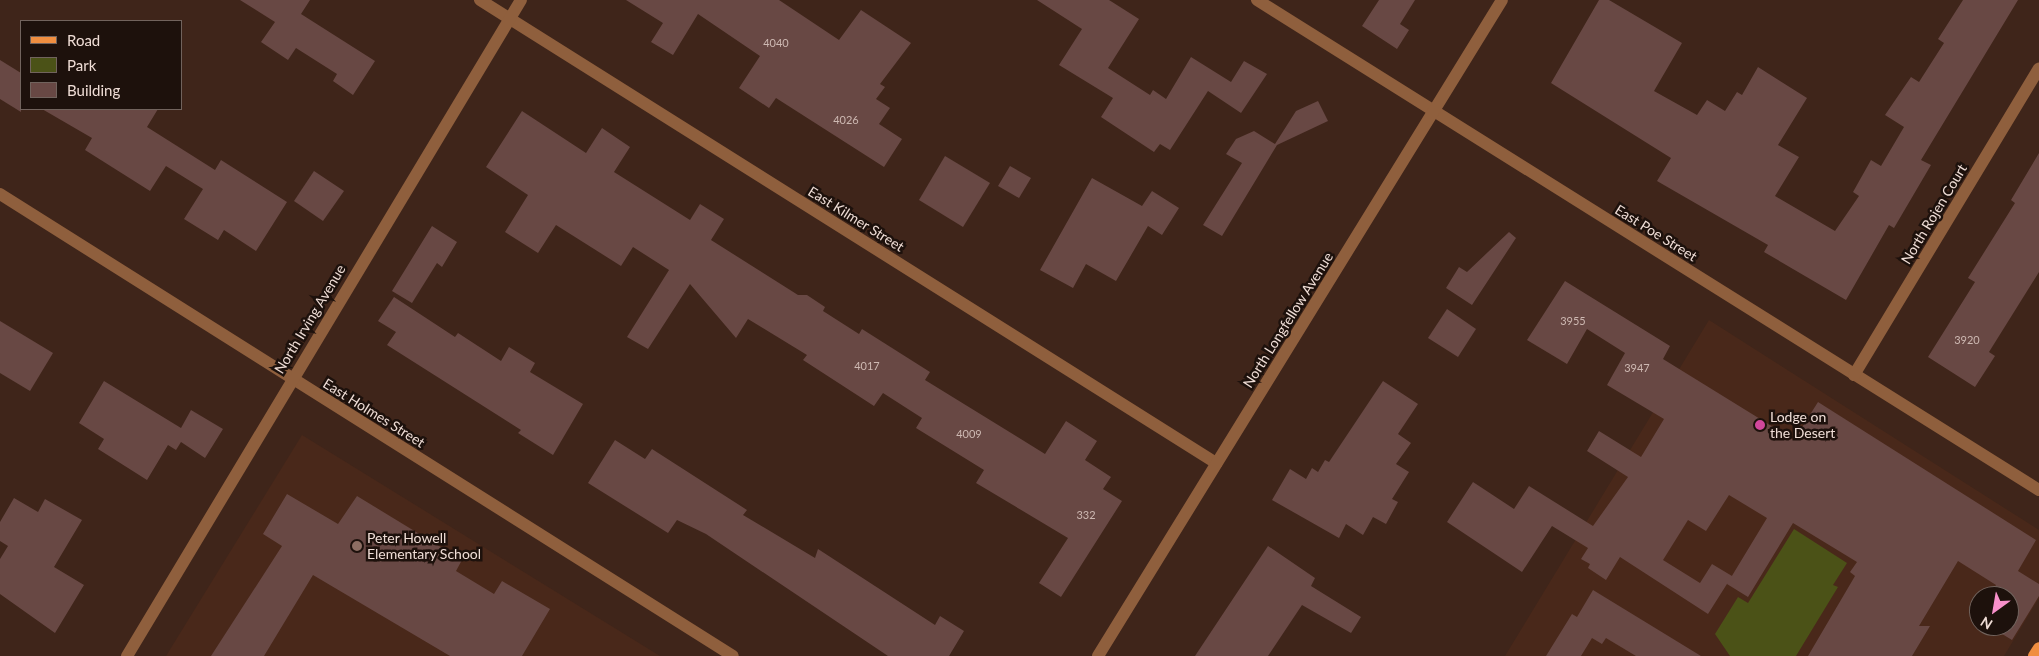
<!DOCTYPE html>
<html>
<head>
<meta charset="utf-8">
<style>
  body { margin:0 }
  #map { position:relative; width:2039px; height:656px; overflow:hidden; background:#3f251a; font-family:Lato,sans-serif }
  div>[style] { position:absolute }
  .built>* { inset:0; background:#49281a }
  .green>* { inset:0; background:#4b5217 }
  .building>* { inset:0; background:#684844 }
  .minor>* { height:12px; margin:-6px; padding:0 6px; transform-origin:6px; border-radius:6px; background:#8f5f3d }
  .primary>* { height:12px; margin:-6px; padding:0 6px; transform-origin:6px; border-radius:6px; background:#f08e40 }
  .dots>* { width:14px; height:14px; translate:-50% -50%; box-sizing:border-box; border:2px solid #1d110c; border-radius:50% }
  span { translate:-50% -50%; white-space:nowrap; text-align:center; line-height:1.15; -webkit-text-stroke:5px #1d110c; paint-order:stroke }
  .number-label { font-size:11px; color:#cdb8b2 }
  .number-label span { -webkit-text-stroke-width:0 }
  .street-label { font-size:14px; color:#efddd6 }
  .poi-label { font-size:14px; color:#efddd6 }
  .left { translate:0 -50%; text-align:left }
  .legend { position:absolute; left:20px; top:20px; width:162px; height:90px; box-sizing:border-box; background:#1d110c; border:1px solid #71635d; margin:0; padding:6px 9px; list-style:none; font-size:15px; color:#efddd6 }
  .legend li { display:flex; align-items:center; gap:10px; height:25px }
  .legend b { width:25px; border:1px solid #71635d }
  .north { position:absolute; left:1969px; top:586px; width:50px; height:50px; box-sizing:border-box; background:#1d110c; border:1px solid #71635d; border-radius:50%; rotate:212deg; font-size:14px; font-weight:700; line-height:20px; text-align:center; color:#efddd6 }
  .north::after { content:''; display:block; margin:auto; width:18px; height:22px; background:#f890cb; clip-path:polygon(50% 0,100% 100%,50% 72%,0 100%) }
</style>
</head>
<body>
<div id="map">
  <div class="built">
    <div style="clip-path:polygon(evenodd,1709px 320px,2039px 530px,2039px 598px,2004px 656px,1505px 656px,1709px 320px,1979px 596px,2009px 596px,2009px 626px,1979px 626px,1979px 596px)"></div>
    <div style="clip-path:polygon(302px 435px,660px 656px,166px 656px)"></div>
  </div>
  <div class="green">
    <div style="clip-path:polygon(1794px 529px,1847px 563px,1833px 585px,1838px 587px,1796px 656px,1730px 656px,1715px 634px,1738px 597px,1748px 603px)"></div>
  </div>
  <div class="building">
    <div style="clip-path:polygon(240px 0,310px 0,301px 14px,375px 61px,353px 95px,333px 81px,337px 74px,296px 48px,288px 60px,261px 42px,275px 22px)"></div>
    <div style="clip-path:polygon(626px 0,779px 0,839px 40px,861px 10px,911px 43px,880px 84px,885px 87px,876px 99px,890px 108px,879px 124px,902px 139px,884px 167px,776px 98px,769px 108px,739px 88px,760px 56px,698px 14px,673px 55px,651px 42px,663px 23px)"></div>
    <div style="clip-path:polygon(1037px 0,1109px 0,1139px 19px,1108px 68px,1150px 95px,1153px 90px,1166px 99px,1191px 57px,1231px 82px,1244px 61px,1267px 74px,1241px 113px,1208px 91px,1170px 150px,1160px 144px,1154px 152px,1101px 117px,1113px 98px,1059px 65px,1082px 29px)"></div>
    <div style="clip-path:polygon(1379px 0,1415px 0,1400px 24px,1409px 30px,1397px 49px,1362px 26px)"></div>
    <div style="clip-path:polygon(1599px 0,1609px 0,1682px 43px,1654px 91px,1697px 115px,1707px 100px,1725px 111px,1737px 92px,1742px 95px,1758px 67px,1807px 98px,1778px 145px,1799px 157px,1775px 196px,1835px 231px,1859px 196px,1853px 192px,1871px 160px,1881px 166px,1904px 127px,1885px 115px,1911px 77px,1919px 82px,1944px 43px,1938px 39px,1963px 0,2018px 0,1921px 160px,1931px 165px,1894px 228px,1889px 225px,1846px 300px,1764px 252px,1768px 245px,1657px 181px,1671px 158px,1551px 83px)"></div>
    <div style="clip-path:polygon(0 60px,21px 73px,21px 112px,0 99px)"></div>
    <div style="clip-path:polygon(1318px 101px,1328px 121px,1277px 145px,1222px 236px,1203px 225px,1242px 163px,1226px 154px,1236px 139px,1254px 131px,1275px 144px,1296px 111px)"></div>
    <div style="clip-path:polygon(42px 109px,158px 109px,147px 127px,215px 170px,221px 160px,287px 202px,256px 251px,224px 230px,218px 240px,184px 219px,203px 189px,166px 166px,150px 191px,85px 150px,92px 138px)"></div>
    <div style="clip-path:polygon(522px 111px,586px 153px,602px 128px,630px 147px,614px 172px,690px 220px,700px 204px,724px 219px,711px 240px,798px 295px,807px 295px,825px 307px,823px 311px,859px 334px,862px 329px,930px 372px,925px 380px,1045px 454px,1066px 421px,1097px 441px,1085px 460px,1111px 477px,1103px 489px,1122px 501px,1061px 597px,1039px 583px,1068px 538px,976px 483px,984px 470px,916px 428px,922px 418px,883px 393px,874px 406px,803px 360px,807px 355px,748px 319px,736px 338px,690px 284px,648px 349px,627px 337px,669px 270px,633px 247px,621px 266px,556px 225px,538px 253px,505px 232px,528px 195px,486px 167px)"></div>
    <div style="clip-path:polygon(2039px 153px,2039px 272px,1989px 352px,1995px 356px,1975px 387px,1928px 357px,1975px 282px,1968px 278px,2015px 203px,2011px 200px)"></div>
    <div style="clip-path:polygon(945px 156px,990px 183px,963px 227px,919px 200px)"></div>
    <div style="clip-path:polygon(1010px 166px,1031px 178px,1019px 198px,998px 186px)"></div>
    <div style="clip-path:polygon(314px 171px,344px 191px,323px 221px,294px 201px)"></div>
    <div style="clip-path:polygon(1092px 178px,1142px 206px,1152px 191px,1179px 208px,1162px 235px,1148px 226px,1116px 281px,1086px 264px,1073px 288px,1040px 270px)"></div>
    <div style="clip-path:polygon(432px 226px,457px 242px,442px 267px,437px 263px,412px 303px,392px 291px)"></div>
    <div style="clip-path:polygon(1509px 232px,1516px 238px,1472px 305px,1446px 288px,1459px 267px,1467px 272px)"></div>
    <div style="clip-path:polygon(1565px 281px,1670px 346px,1663px 359px,1794px 440px,1818px 402px,2036px 540px,2018px 571px,2039px 584px,2039px 596px,2012px 640px,1989px 626px,2009px 626px,2009px 596px,1989px 596px,1996px 585px,1958px 561px,1919px 626px,1930px 626px,1912px 656px,1808px 656px,1855px 576px,1850px 572px,1857px 562px,1793px 523px,1748px 597px,1727px 584px,1767px 518px,1729px 495px,1706px 531px,1688px 520px,1663px 560px,1700px 583px,1712px 564px,1732px 576px,1708px 614px,1620px 557px,1606px 580px,1588px 568px,1590px 564px,1581px 559px,1588px 548px,1552px 526px,1522px 572px,1447px 522px,1473px 482px,1514px 509px,1529px 486px,1593px 526px,1628px 477px,1587px 451px,1599px 431px,1641px 457px,1664px 419px,1607px 385px,1625px 353px,1587px 329px,1567px 364px,1527px 340px)"></div>
    <div style="clip-path:polygon(394px 297px,455px 337px,458px 333px,501px 361px,509px 347px,535px 363px,530px 372px,583px 404px,553px 455px,518px 433px,521px 430px,387px 345px,396px 332px,378px 321px)"></div>
    <div style="clip-path:polygon(1447px 309px,1476px 329px,1458px 357px,1428px 338px)"></div>
    <div style="clip-path:polygon(0 321px,53px 353px,30px 391px,0 373px)"></div>
    <div style="clip-path:polygon(104px 381px,181px 428px,191px 410px,223px 429px,205px 458px,181px 442px,176px 450px,168px 445px,147px 480px,98px 449px,104px 439px,79px 423px)"></div>
    <div style="clip-path:polygon(1383px 381px,1418px 404px,1398px 434px,1411px 443px,1396px 464px,1409px 472px,1392px 499px,1398px 502px,1386px 524px,1373px 517px,1363px 535px,1346px 524px,1339px 538px,1272px 500px,1290px 469px,1306px 479px,1312px 468px,1318px 472px,1325px 460px,1329px 462px)"></div>
    <div style="clip-path:polygon(615px 440px,645px 459px,652px 449px,747px 510px,743px 515px,815px 558px,818px 549px,935px 625px,940px 616px,964px 631px,949px 656px,888px 656px,706px 534px,677px 520px,668px 533px,588px 483px)"></div>
    <div style="clip-path:polygon(287px 494px,338px 524px,357px 496px,462px 560px,456px 571px,494px 594px,502px 581px,550px 609px,522px 656px,450px 656px,313px 575px,264px 656px,211px 656px,282px 546px,263px 534px)"></div>
    <div style="clip-path:polygon(14px 498px,38px 512px,45px 499px,82px 520px,54px 567px,84px 585px,55px 633px,0 594px,0 559px,8px 546px,0 541px,0 522px)"></div>
    <div style="clip-path:polygon(1268px 546px,1315px 578px,1311px 586px,1361px 617px,1351px 633px,1302px 605px,1268px 656px,1195px 656px)"></div>
    <div style="clip-path:polygon(1593px 590px,1701px 656px,1636px 656px,1606px 638px,1602px 644px,1592px 638px,1581px 656px,1546px 656px,1572px 614px,1577px 617px)"></div>
  </div>
  <div class="minor">
    <div style="left:480px;top:0;width:870px;rotate:32.17deg"></div>
    <div style="left:1257px;top:0;width:923px;rotate:32.07deg"></div>
    <div style="left:0;top:194px;width:866px;rotate:32.22deg"></div>
    <div style="left:1854px;top:375px;width:358px;rotate:-58.9deg"></div>
    <div style="left:127px;top:656px;width:765px;rotate:-59.01deg"></div>
    <div style="left:1098px;top:656px;width:770px;rotate:-58.37deg"></div>
  </div>
  <div class="primary">
    <div style="left:2034px;top:656px;width:9px;rotate:-58deg"></div>
  </div>
  <div class="dots">
    <div style="left:1760px;top:425px;background:#d1479c"></div>
    <div style="left:357px;top:546px;background:#8d6e63"></div>
  </div>
  <div class="number-label">
    <span style="left:776px;top:43px">4040</span>
    <span style="left:846px;top:120px">4026</span>
    <span style="left:1573px;top:321px">3955</span>
    <span style="left:1967px;top:340px">3920</span>
    <span style="left:867px;top:366px">4017</span>
    <span style="left:1637px;top:368px">3947</span>
    <span style="left:969px;top:434px">4009</span>
    <span style="left:1086px;top:515px">332</span>
  </div>
  <div class="street-label">
    <span style="left:1934px;top:214px;rotate:-59deg">North Rojen Court</span>
    <span style="left:856px;top:219px;rotate:32deg">East Kilmer Street</span>
    <span style="left:1656px;top:233px;rotate:32deg">East Poe Street</span>
    <span style="left:310px;top:319px;rotate:-59deg">North Irving Avenue</span>
    <span style="left:1288px;top:320px;rotate:-58deg">North Longfellow Avenue</span>
    <span style="left:374px;top:413px;rotate:32deg">East Holmes Street</span>
  </div>
  <div class="poi-label">
    <span class="left" style="left:1770px;top:425px">Lodge on<br>the Desert</span>
    <span class="left" style="left:367px;top:546px">Peter Howell<br>Elementary School</span>
  </div>
  <ul class="legend">
  <li><b style="height:6px;background:#f08e40"></b>Road</li>
  <li><b style="height:14px;background:#4b5217"></b>Park</li>
  <li><b style="height:14px;background:#684844"></b>Building</li>
  </ul>
  <div class="north">N</div>
</div>
</body>
</html>
